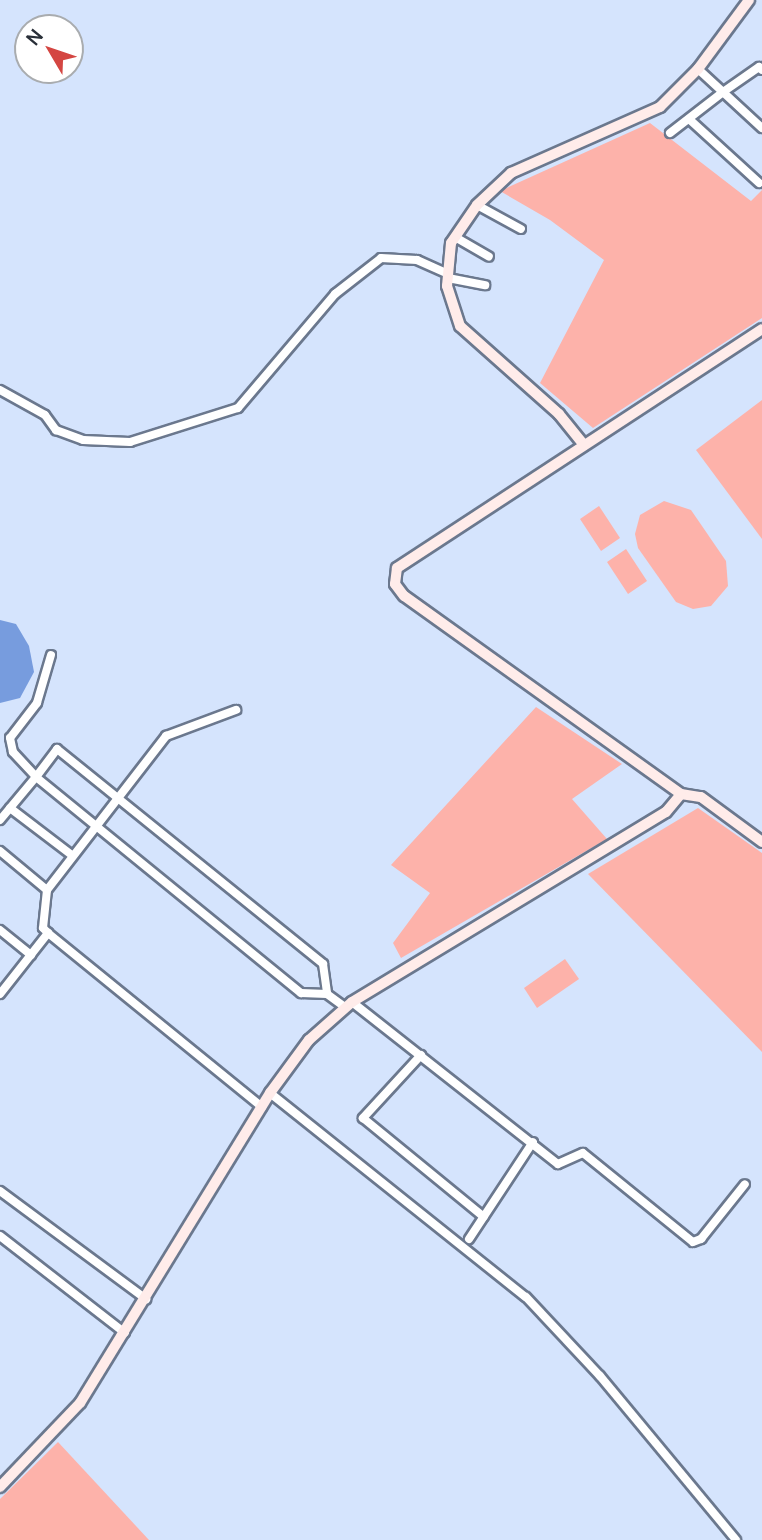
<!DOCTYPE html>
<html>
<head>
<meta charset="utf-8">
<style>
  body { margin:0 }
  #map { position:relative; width:762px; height:1540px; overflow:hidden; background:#d5e4fd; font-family:Manrope,sans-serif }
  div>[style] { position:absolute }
  .green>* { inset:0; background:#fdb2aa }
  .water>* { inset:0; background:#779cde }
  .roads { filter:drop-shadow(2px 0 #6b788e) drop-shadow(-2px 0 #6b788e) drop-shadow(0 2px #6b788e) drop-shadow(0 -2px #6b788e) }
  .street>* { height:8px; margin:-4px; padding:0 4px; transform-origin:4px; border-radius:4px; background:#fff }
  .secondary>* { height:10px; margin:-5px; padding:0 5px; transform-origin:5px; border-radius:5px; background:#ffecea }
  span { translate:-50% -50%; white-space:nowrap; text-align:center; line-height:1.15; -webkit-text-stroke:7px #fff; paint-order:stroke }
  .north { position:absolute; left:14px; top:14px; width:70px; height:70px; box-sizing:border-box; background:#fff; border:2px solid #a9acaf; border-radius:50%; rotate:309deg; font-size:19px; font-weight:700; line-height:28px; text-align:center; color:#292f38 }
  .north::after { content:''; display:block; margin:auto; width:24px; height:32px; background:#d44642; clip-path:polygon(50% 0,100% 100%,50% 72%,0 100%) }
</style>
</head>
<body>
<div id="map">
  <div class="green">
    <div style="clip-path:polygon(650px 123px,751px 201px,762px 190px,762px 318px,593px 428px,540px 383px,604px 260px,550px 220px,500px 191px)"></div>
    <div style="clip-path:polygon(762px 400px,762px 539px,696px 450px)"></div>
    <div style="clip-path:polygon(664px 501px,691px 510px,726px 561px,728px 586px,711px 606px,693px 609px,676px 602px,638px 548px,635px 534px,640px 515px)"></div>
    <div style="clip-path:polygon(599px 506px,620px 538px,601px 551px,580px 519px)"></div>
    <div style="clip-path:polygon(626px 549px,647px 581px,628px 594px,607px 562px)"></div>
    <div style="clip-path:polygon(536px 707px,622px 764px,572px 799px,607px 839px,401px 958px,393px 943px,430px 893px,391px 865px)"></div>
    <div style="clip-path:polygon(698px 808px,762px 853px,762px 1052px,588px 874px)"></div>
    <div style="clip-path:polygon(565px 959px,579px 979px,537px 1008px,524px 988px)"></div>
    <div style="clip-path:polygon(58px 1442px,149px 1540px,0 1540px,0 1499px)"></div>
  </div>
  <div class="water">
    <div style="clip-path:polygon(0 620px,16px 624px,29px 646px,34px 672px,20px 698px,0 703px)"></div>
  </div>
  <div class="roads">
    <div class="street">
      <div style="left:698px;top:69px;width:87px;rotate:42.7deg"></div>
      <div style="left:689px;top:119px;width:95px;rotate:42.4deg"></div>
      <div style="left:670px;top:133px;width:67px;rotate:-37.7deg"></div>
      <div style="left:723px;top:92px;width:44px;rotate:-34.8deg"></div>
      <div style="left:759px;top:67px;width:4px;rotate:45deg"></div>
      <div style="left:477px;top:205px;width:50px;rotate:28.6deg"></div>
      <div style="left:455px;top:237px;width:39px;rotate:30deg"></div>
      <div style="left:448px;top:278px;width:38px;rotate:11deg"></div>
      <div style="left:0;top:390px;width:51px;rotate:29.1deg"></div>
      <div style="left:45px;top:415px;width:19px;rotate:54deg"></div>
      <div style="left:56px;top:430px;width:29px;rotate:20deg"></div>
      <div style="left:83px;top:440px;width:47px;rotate:2.4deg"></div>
      <div style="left:130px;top:442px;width:113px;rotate:-17.5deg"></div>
      <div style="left:238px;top:408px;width:150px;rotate:-49.6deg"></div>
      <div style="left:335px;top:294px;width:58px;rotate:-38deg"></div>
      <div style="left:381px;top:258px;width:36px;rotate:3deg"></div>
      <div style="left:417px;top:260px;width:34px;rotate:24deg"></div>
      <div style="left:51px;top:655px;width:50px;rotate:106.3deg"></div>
      <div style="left:37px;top:703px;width:44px;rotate:127.6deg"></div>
      <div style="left:10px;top:738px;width:14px;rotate:78deg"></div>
      <div style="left:13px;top:752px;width:34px;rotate:47deg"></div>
      <div style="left:36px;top:777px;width:35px;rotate:-53deg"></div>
      <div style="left:57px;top:749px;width:342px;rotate:38.9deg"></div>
      <div style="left:323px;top:964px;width:30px;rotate:82deg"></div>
      <div style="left:10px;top:808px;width:79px;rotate:37.3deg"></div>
      <div style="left:0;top:820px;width:56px;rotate:-50.1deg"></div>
      <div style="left:36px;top:777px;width:342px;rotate:39.2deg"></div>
      <div style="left:301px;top:993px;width:26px;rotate:2deg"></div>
      <div style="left:327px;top:994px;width:22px;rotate:36deg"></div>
      <div style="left:0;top:851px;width:61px;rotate:39.7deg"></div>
      <div style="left:47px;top:890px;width:38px;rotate:96deg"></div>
      <div style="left:43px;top:928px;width:7px;rotate:45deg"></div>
      <div style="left:48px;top:933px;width:276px;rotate:39.1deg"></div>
      <div style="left:47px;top:890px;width:195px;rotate:-52.3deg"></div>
      <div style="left:166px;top:736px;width:75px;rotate:-20.4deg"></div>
      <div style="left:0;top:930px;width:40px;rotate:39deg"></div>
      <div style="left:0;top:994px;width:78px;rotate:-51.8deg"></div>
      <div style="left:352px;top:1002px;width:262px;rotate:38.2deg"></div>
      <div style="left:558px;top:1164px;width:27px;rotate:-24deg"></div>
      <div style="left:583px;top:1153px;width:141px;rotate:39deg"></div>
      <div style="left:693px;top:1242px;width:9px;rotate:-21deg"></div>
      <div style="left:701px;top:1239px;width:70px;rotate:-51.3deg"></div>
      <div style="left:421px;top:1055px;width:86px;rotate:132.6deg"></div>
      <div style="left:363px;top:1118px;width:156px;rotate:39.3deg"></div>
      <div style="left:270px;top:1093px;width:327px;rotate:38.6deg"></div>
      <div style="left:526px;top:1297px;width:108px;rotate:46.9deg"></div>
      <div style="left:600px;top:1376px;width:213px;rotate:50.3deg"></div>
      <div style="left:0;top:1191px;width:182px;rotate:36.5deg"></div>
      <div style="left:0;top:1236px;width:158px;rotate:37.8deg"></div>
      <div style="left:469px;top:1239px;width:116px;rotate:-56.6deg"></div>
    </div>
    <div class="secondary">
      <div style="left:584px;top:445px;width:40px;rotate:-129deg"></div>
      <div style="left:559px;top:414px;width:132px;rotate:-138.4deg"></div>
      <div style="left:460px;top:326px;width:42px;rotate:-108deg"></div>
      <div style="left:447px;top:286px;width:43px;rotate:-84.7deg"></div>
      <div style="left:451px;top:243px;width:46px;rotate:-55.6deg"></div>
      <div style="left:477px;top:205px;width:47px;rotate:-43.3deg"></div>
      <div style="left:511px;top:173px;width:163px;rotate:-23.9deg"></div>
      <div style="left:660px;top:107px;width:54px;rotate:-45deg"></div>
      <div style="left:698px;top:69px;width:86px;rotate:-53.5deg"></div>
      <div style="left:681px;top:794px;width:20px;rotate:9deg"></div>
      <div style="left:701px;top:797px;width:76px;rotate:36.4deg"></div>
      <div style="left:0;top:1487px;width:116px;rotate:-46.4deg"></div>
      <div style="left:80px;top:1403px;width:364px;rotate:-58.5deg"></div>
      <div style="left:270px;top:1093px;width:66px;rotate:-53.7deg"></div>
      <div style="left:309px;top:1040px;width:57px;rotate:-41.5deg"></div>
      <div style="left:352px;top:1002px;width:367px;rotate:-31.2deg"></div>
      <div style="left:666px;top:812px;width:23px;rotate:-50deg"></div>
      <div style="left:681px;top:794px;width:340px;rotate:-144.4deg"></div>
      <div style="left:404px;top:596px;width:15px;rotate:-127deg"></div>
      <div style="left:395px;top:584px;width:16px;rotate:-83deg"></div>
      <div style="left:397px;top:568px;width:436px;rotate:-33.2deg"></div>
    </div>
  </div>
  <div class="north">N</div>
</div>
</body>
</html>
